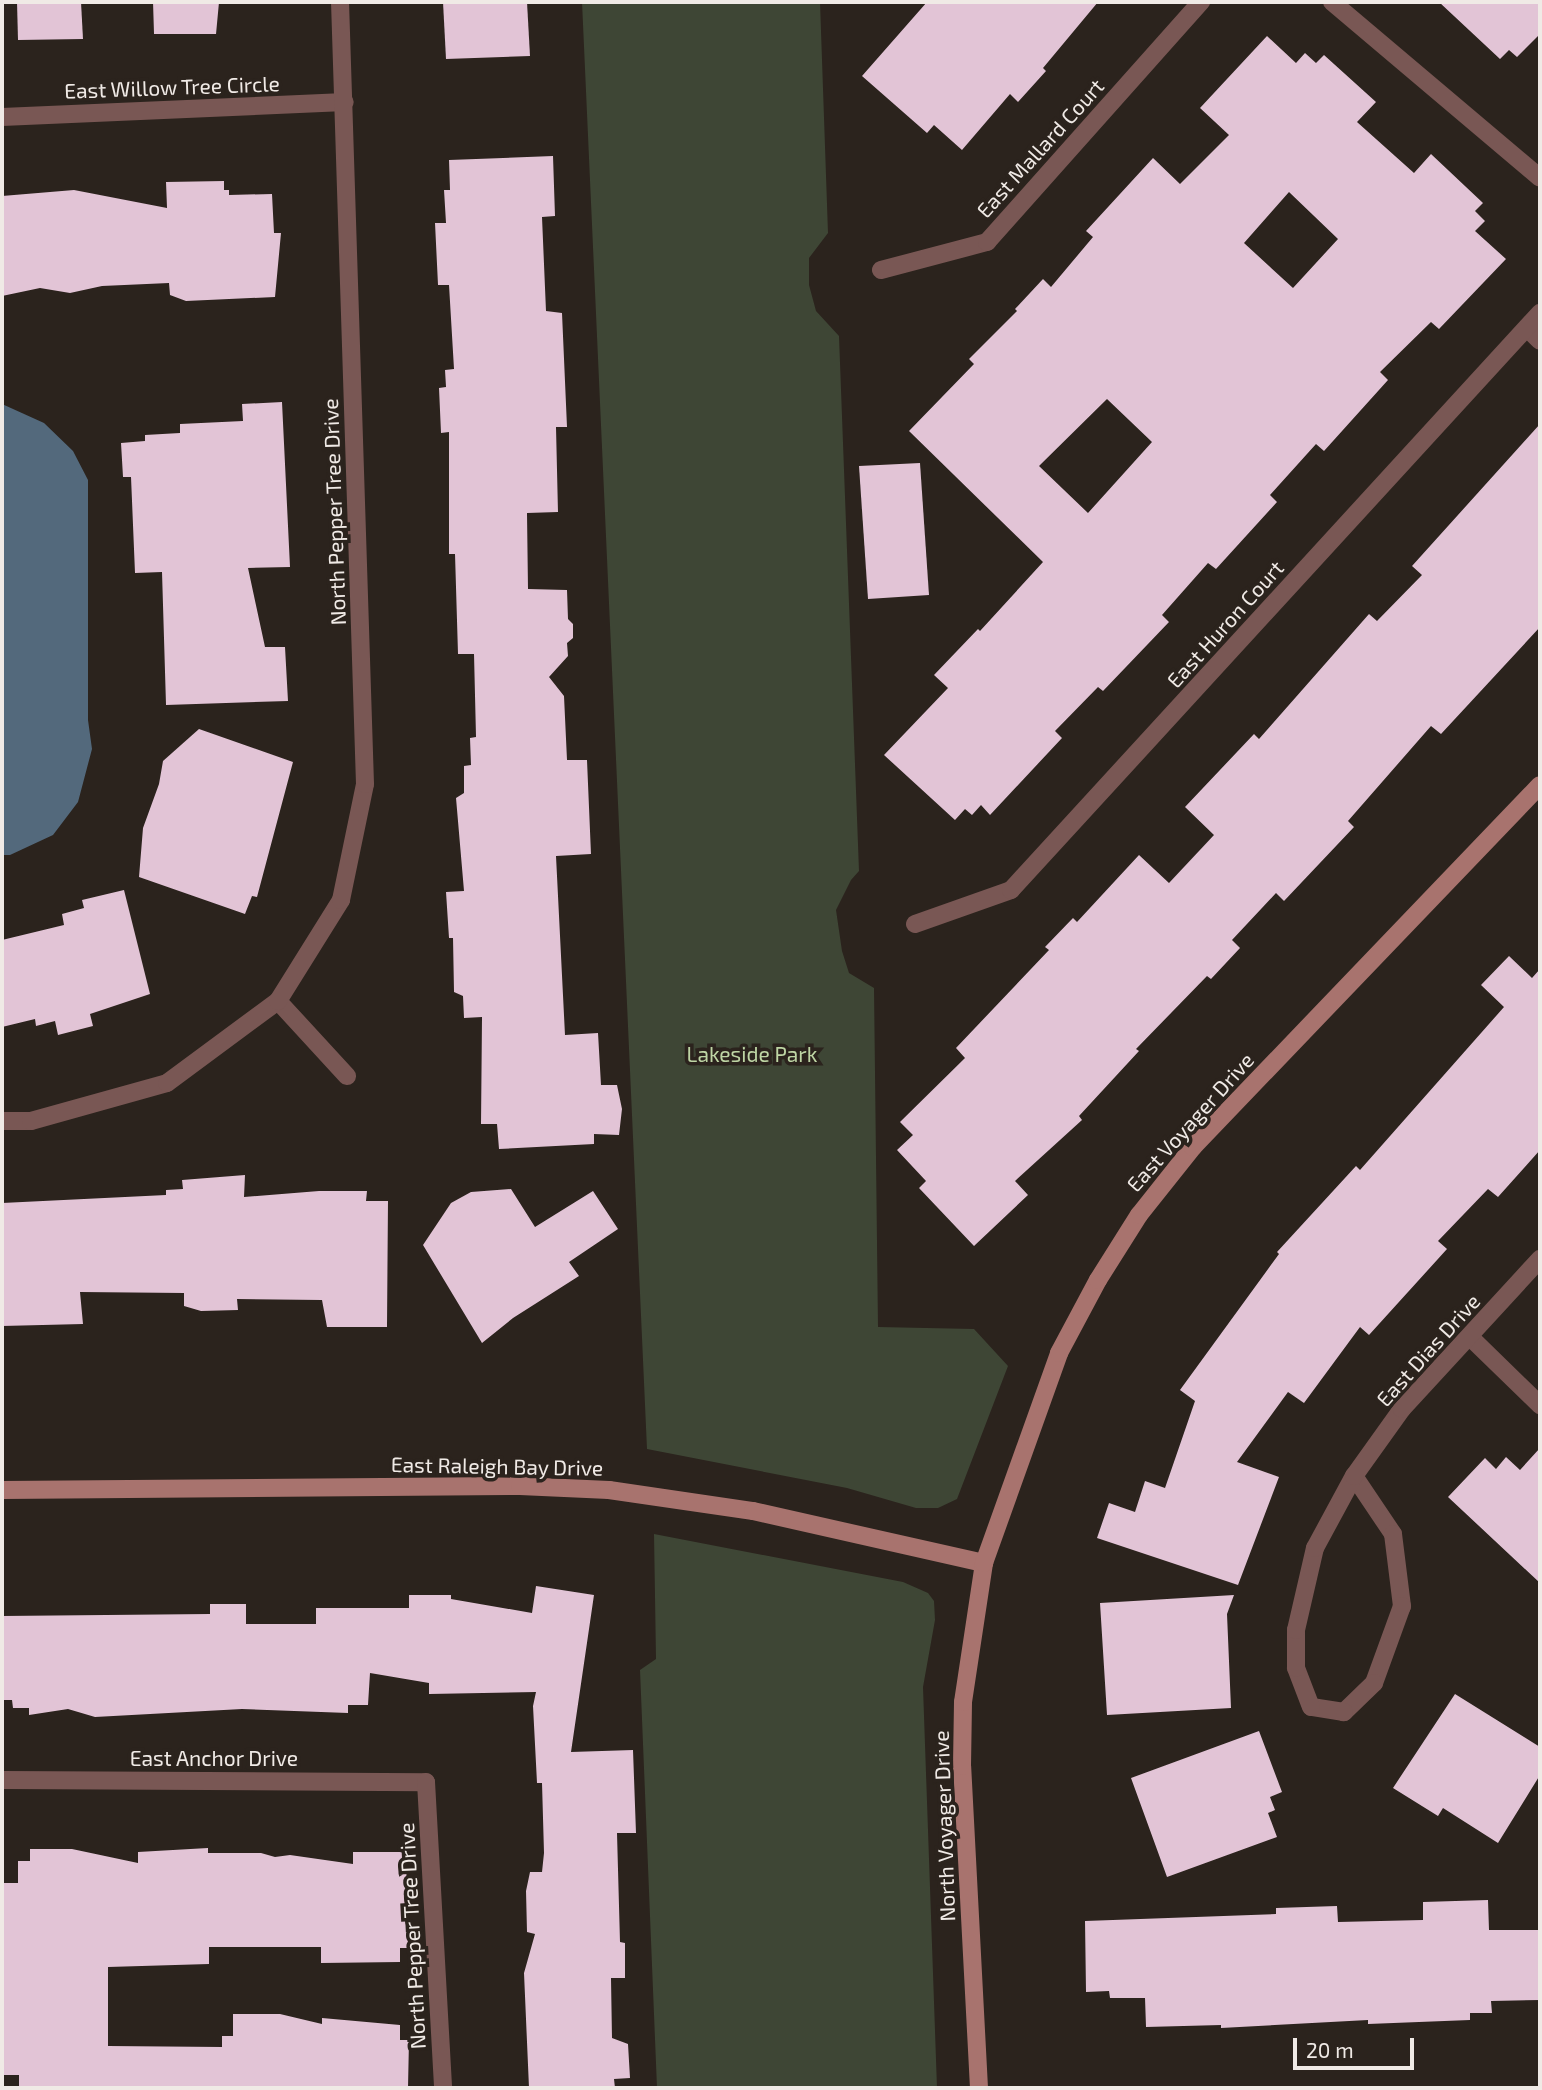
<!DOCTYPE html>
<html>
<head>
<meta charset="utf-8">
<style>
  body { margin:0 }
  #map { position:relative; width:1542px; height:2090px; overflow:hidden; background:#2b231d; font-family:"Exo 2",sans-serif }
  div>[style] { position:absolute }
  .green>* { inset:0; background:#3e4635 }
  .water>* { inset:0; background:#53697c }
  .building>* { inset:0; background:#e2c4d6 }
  .street>* { height:18px; margin:-9px; padding:0 9px; transform-origin:9px; border-radius:9px; background:#795754 }
  .secondary>* { height:18px; margin:-9px; padding:0 9px; transform-origin:9px; border-radius:9px; background:#a8736e }
  span { translate:-50% -50%; white-space:nowrap; text-align:center; line-height:1.15; -webkit-text-stroke:7px #2b231d; paint-order:stroke }
  .street-label { font-size:21px; color:#f0eae6 }
  .park-label { font-size:21px; color:#bed5a4 }
  .frame { position:absolute; inset:0; border:4px solid #f0eae6; pointer-events:none }
  .scale { position:absolute; left:1293px; top:2038px; width:121px; height:32px; box-sizing:border-box; border:4px solid #f0eae6; border-top:0; padding-left:9px; font-size:21px; line-height:24px; white-space:nowrap; color:#f0eae6; -webkit-text-stroke:5px #2b231d; paint-order:stroke }
</style>
</head>
<body>
<div id="map">
  <div class="green">
    <div style="clip-path:polygon(582px 2px,820px 2px,828px 233px,809px 258px,809px 285px,816px 311px,839px 336px,859px 871px,851px 880px,836px 910px,842px 951px,849px 973px,874px 988px,878px 1327px,974px 1329px,1008px 1366px,957px 1499px,938px 1508px,916px 1508px,847px 1488px,647px 1449px)"></div>
    <div style="clip-path:polygon(654px 1534px,903px 1582px,928px 1593px,934px 1601px,935px 1620px,923px 1687px,937px 2088px,657px 2088px,640px 1670px,656px 1659px)"></div>
  </div>
  <div class="water">
    <div style="clip-path:polygon(2px 404px,44px 423px,73px 451px,88px 480px,88px 720px,92px 749px,78px 802px,53px 835px,10px 855px,2px 855px)"></div>
  </div>
  <div class="building">
    <div style="clip-path:polygon(17px 2px,81px 2px,83px 39px,18px 40px)"></div>
    <div style="clip-path:polygon(153px 2px,219px 2px,216px 34px,154px 34px)"></div>
    <div style="clip-path:polygon(443px 2px,527px 2px,530px 56px,446px 59px)"></div>
    <div style="clip-path:polygon(927px 2px,1098px 2px,1043px 68px,1046px 71px,1018px 102px,1010px 94px,962px 150px,934px 125px,927px 133px,862px 76px)"></div>
    <div style="clip-path:polygon(1439px 2px,1540px 2px,1540px 34px,1517px 57px,1509px 50px,1500px 59px)"></div>
    <div style="clip-path:polygon(evenodd,1267px 36px,1296px 63px,1305px 53px,1316px 63px,1324px 55px,1376px 102px,1357px 122px,1414px 173px,1431px 154px,1483px 203px,1475px 211px,1485px 221px,1475px 231px,1506px 259px,1439px 329px,1431px 322px,1380px 372px,1388px 380px,1324px 451px,1316px 444px,1270px 495px,1277px 502px,1216px 569px,1208px 563px,1162px 615px,1169px 622px,1103px 691px,1098px 687px,1055px 731px,1062px 738px,990px 815px,981px 805px,972px 815px,965px 809px,955px 820px,884px 755px,948px 688px,934px 675px,978px 629px,980px 631px,1043px 562px,909px 431px,974px 364px,969px 359px,1017px 311px,1015px 309px,1043px 279px,1051px 287px,1093px 237px,1086px 231px,1153px 158px,1180px 184px,1229px 135px,1200px 108px,1267px 36px,1289px 192px,1338px 239px,1293px 288px,1244px 243px,1289px 192px,1267px 36px,1107px 399px,1152px 442px,1088px 513px,1039px 466px,1107px 399px)"></div>
    <div style="clip-path:polygon(553px 156px,555px 216px,542px 217px,546px 311px,562px 313px,567px 427px,556px 427px,558px 512px,527px 513px,528px 589px,567px 590px,568px 619px,573px 624px,573px 638px,567px 643px,568px 656px,549px 677px,564px 696px,567px 760px,587px 760px,591px 854px,556px 856px,565px 1035px,598px 1033px,601px 1085px,617px 1085px,622px 1109px,619px 1135px,594px 1134px,594px 1144px,499px 1149px,497px 1124px,481px 1124px,482px 1017px,464px 1018px,463px 996px,454px 992px,453px 938px,449px 938px,446px 892px,464px 891px,456px 798px,464px 793px,464px 766px,471px 765px,470px 738px,476px 737px,474px 654px,458px 654px,455px 554px,449px 554px,449px 432px,441px 433px,439px 388px,446px 387px,445px 370px,454px 369px,449px 285px,438px 285px,435px 223px,446px 223px,444px 190px,450px 190px,449px 160px)"></div>
    <div style="clip-path:polygon(224px 181px,224px 190px,229px 190px,229px 195px,272px 194px,274px 233px,281px 233px,275px 297px,186px 301px,170px 295px,169px 283px,102px 286px,70px 293px,40px 288px,2px 296px,2px 196px,74px 190px,167px 208px,166px 182px)"></div>
    <div style="clip-path:polygon(282px 402px,290px 567px,248px 568px,265px 647px,285px 647px,288px 701px,166px 705px,162px 572px,135px 573px,131px 477px,123px 477px,121px 443px,145px 441px,145px 435px,180px 433px,180px 424px,243px 421px,242px 404px)"></div>
    <div style="clip-path:polygon(1540px 424px,1540px 627px,1441px 734px,1431px 726px,1348px 821px,1354px 827px,1284px 901px,1276px 893px,1232px 940px,1240px 948px,1211px 979px,1207px 976px,1136px 1049px,1139px 1051px,1079px 1116px,1082px 1120px,1015px 1181px,1028px 1195px,974px 1246px,919px 1188px,926px 1181px,897px 1150px,913px 1135px,900px 1122px,965px 1058px,956px 1048px,1049px 950px,1045px 947px,1073px 918px,1077px 922px,1139px 855px,1169px 883px,1214px 835px,1185px 807px,1254px 734px,1259px 739px,1369px 614px,1377px 621px,1422px 575px,1412px 566px)"></div>
    <div style="clip-path:polygon(920px 463px,929px 595px,868px 599px,859px 466px)"></div>
    <div style="clip-path:polygon(199px 729px,293px 762px,257px 897px,252px 896px,245px 914px,139px 877px,143px 828px,159px 784px,163px 761px)"></div>
    <div style="clip-path:polygon(124px 890px,150px 994px,90px 1014px,93px 1026px,58px 1035px,55px 1021px,36px 1026px,35px 1019px,2px 1027px,2px 940px,64px 925px,62px 914px,84px 908px,82px 900px)"></div>
    <div style="clip-path:polygon(1509px 956px,1532px 978px,1540px 969px,1540px 1150px,1498px 1197px,1488px 1189px,1438px 1241px,1447px 1249px,1369px 1335px,1360px 1327px,1304px 1403px,1288px 1392px,1237px 1462px,1279px 1477px,1238px 1585px,1097px 1538px,1109px 1503px,1135px 1512px,1145px 1481px,1165px 1488px,1195px 1401px,1180px 1390px,1279px 1254px,1277px 1252px,1356px 1166px,1360px 1170px,1504px 1007px,1481px 985px)"></div>
    <div style="clip-path:polygon(245px 1175px,244px 1197px,319px 1191px,367px 1191px,366px 1201px,388px 1201px,387px 1327px,327px 1327px,322px 1300px,237px 1299px,238px 1310px,201px 1311px,184px 1306px,184px 1293px,80px 1292px,83px 1324px,2px 1326px,2px 1203px,166px 1195px,166px 1190px,183px 1189px,182px 1180px)"></div>
    <div style="clip-path:polygon(511px 1189px,535px 1227px,593px 1191px,618px 1229px,569px 1262px,579px 1276px,513px 1318px,482px 1343px,423px 1245px,451px 1203px,471px 1192px)"></div>
    <div style="clip-path:polygon(1540px 1448px,1540px 1583px,1448px 1497px,1485px 1458px,1496px 1469px,1506px 1457px,1520px 1470px)"></div>
    <div style="clip-path:polygon(536px 1586px,594px 1595px,571px 1752px,633px 1750px,636px 1833px,617px 1833px,620px 1942px,625px 1943px,625px 1978px,611px 1978px,612px 2038px,628px 2044px,630px 2078px,614px 2079px,615px 2088px,529px 2088px,524px 1973px,535px 1934px,527px 1932px,526px 1891px,530px 1872px,542px 1872px,544px 1853px,542px 1783px,537px 1783px,533px 1706px,536px 1692px,429px 1694px,429px 1683px,370px 1673px,368px 1705px,348px 1705px,348px 1713px,242px 1709px,95px 1717px,68px 1709px,29px 1715px,29px 1708px,13px 1708px,12px 1700px,2px 1700px,2px 1616px,210px 1614px,210px 1604px,246px 1604px,246px 1624px,316px 1624px,316px 1608px,409px 1608px,409px 1595px,451px 1595px,451px 1599px,532px 1613px)"></div>
    <div style="clip-path:polygon(1234px 1595px,1227px 1614px,1231px 1708px,1107px 1715px,1100px 1603px)"></div>
    <div style="clip-path:polygon(1455px 1694px,1540px 1747px,1540px 1775px,1498px 1843px,1443px 1808px,1438px 1816px,1393px 1788px)"></div>
    <div style="clip-path:polygon(1259px 1731px,1282px 1792px,1270px 1797px,1275px 1810px,1268px 1813px,1277px 1837px,1167px 1877px,1131px 1778px)"></div>
    <div style="clip-path:polygon(208px 1848px,208px 1853px,261px 1853px,275px 1857px,290px 1855px,353px 1864px,353px 1852px,406px 1852px,408px 1948px,400px 1948px,400px 1962px,321px 1963px,321px 1947px,209px 1947px,209px 1964px,108px 1967px,108px 2046px,222px 2047px,222px 2036px,233px 2036px,233px 2014px,280px 2014px,322px 2024px,322px 2018px,400px 2025px,400px 2040px,409px 2040px,408px 2088px,19px 2088px,19px 2075px,2px 2075px,2px 1883px,18px 1883px,18px 1861px,30px 1861px,30px 1849px,72px 1849px,138px 1863px,138px 1852px)"></div>
    <div style="clip-path:polygon(1488px 1900px,1489px 1930px,1540px 1930px,1540px 2000px,1491px 2001px,1492px 2013px,1470px 2013px,1470px 2020px,1368px 2024px,1368px 2020px,1221px 2028px,1221px 2025px,1146px 2027px,1145px 1998px,1110px 1998px,1109px 1991px,1086px 1992px,1085px 1921px,1276px 1914px,1276px 1908px,1337px 1906px,1338px 1922px,1423px 1920px,1423px 1902px)"></div>
  </div>
  <div class="street">
    <div style="left:1332px;top:2px;width:272px;rotate:40.2deg"></div>
    <div style="left:2px;top:117px;width:343px;rotate:-2.5deg"></div>
    <div style="left:881px;top:270px;width:110px;rotate:-14.8deg"></div>
    <div style="left:987px;top:242px;width:322px;rotate:-48.3deg"></div>
    <div style="left:1527px;top:328px;width:18px;rotate:45deg"></div>
    <div style="left:915px;top:924px;width:102px;rotate:-19.5deg"></div>
    <div style="left:1011px;top:890px;width:783px;rotate:-47.49deg"></div>
    <div style="left:278px;top:1001px;width:102px;rotate:47.4deg"></div>
    <div style="left:2px;top:1121px;width:29px"></div>
    <div style="left:31px;top:1121px;width:141px;rotate:-15.6deg"></div>
    <div style="left:167px;top:1083px;width:138px;rotate:-36.5deg"></div>
    <div style="left:278px;top:1001px;width:119px;rotate:-58deg"></div>
    <div style="left:341px;top:900px;width:118px;rotate:-78.3deg"></div>
    <div style="left:365px;top:784px;width:782px;rotate:-91.83deg"></div>
    <div style="left:1470px;top:1337px;width:98px;rotate:44.2deg"></div>
    <div style="left:1354px;top:1476px;width:70px;rotate:56.1deg"></div>
    <div style="left:1393px;top:1534px;width:73px;rotate:82.9deg"></div>
    <div style="left:1402px;top:1606px;width:82px;rotate:110deg"></div>
    <div style="left:1374px;top:1683px;width:42px;rotate:136deg"></div>
    <div style="left:1344px;top:1712px;width:33px;rotate:-171deg"></div>
    <div style="left:1311px;top:1707px;width:42px;rotate:-111deg"></div>
    <div style="left:1296px;top:1668px;width:38px;rotate:-90deg"></div>
    <div style="left:1296px;top:1630px;width:84px;rotate:-77deg"></div>
    <div style="left:1315px;top:1548px;width:82px;rotate:-61.6deg"></div>
    <div style="left:1354px;top:1476px;width:82px;rotate:-54.4deg"></div>
    <div style="left:1402px;top:1409px;width:204px;rotate:-47.4deg"></div>
    <div style="left:2px;top:1780px;width:424px;rotate:0.3deg"></div>
    <div style="left:426px;top:1782px;width:306px;rotate:86.8deg"></div>
  </div>
  <div class="secondary">
    <div style="left:2px;top:1490px;width:518px;rotate:-0.44deg"></div>
    <div style="left:520px;top:1486px;width:89px;rotate:2.6deg"></div>
    <div style="left:609px;top:1490px;width:146px;rotate:8.3deg"></div>
    <div style="left:753px;top:1511px;width:237px;rotate:12.7deg"></div>
    <div style="left:979px;top:2088px;width:322px;rotate:-93deg"></div>
    <div style="left:962px;top:1766px;width:64px;rotate:-89.1deg"></div>
    <div style="left:963px;top:1702px;width:141px;rotate:-81.4deg"></div>
    <div style="left:984px;top:1563px;width:223px;rotate:-70.3deg"></div>
    <div style="left:1059px;top:1353px;width:83px;rotate:-61.9deg"></div>
    <div style="left:1098px;top:1280px;width:77px;rotate:-57.8deg"></div>
    <div style="left:1139px;top:1215px;width:87px;rotate:-51.5deg"></div>
    <div style="left:1193px;top:1147px;width:501px;rotate:-46.21deg"></div>
  </div>
  <div class="street-label">
    <span style="left:172px;top:87px;rotate:-2deg">East Willow Tree Circle</span>
    <span style="left:1040px;top:148px;rotate:-48deg">East Mallard Court</span>
    <span style="left:334px;top:512px;rotate:-92deg">North Pepper Tree Drive</span>
    <span style="left:1225px;top:624px;rotate:-48deg">East Huron Court</span>
    <span style="left:1190px;top:1122px;rotate:-48deg">East Voyager Drive</span>
    <span style="left:1428px;top:1350px;rotate:-48deg">East Dias Drive</span>
    <span style="left:497px;top:1466px;rotate:1deg">East Raleigh Bay Drive</span>
    <span style="left:214px;top:1758px">East Anchor Drive</span>
    <span style="left:944px;top:1826px;rotate:-92deg">North Voyager Drive</span>
    <span style="left:412px;top:1936px;rotate:-93deg">North Pepper Tree Drive</span>
  </div>
  <div class="park-label">
    <span style="left:752px;top:1054px">Lakeside Park</span>
  </div>
  <div class="frame"></div>
  <div class="scale">20 m</div>
</div>
</body>
</html>
